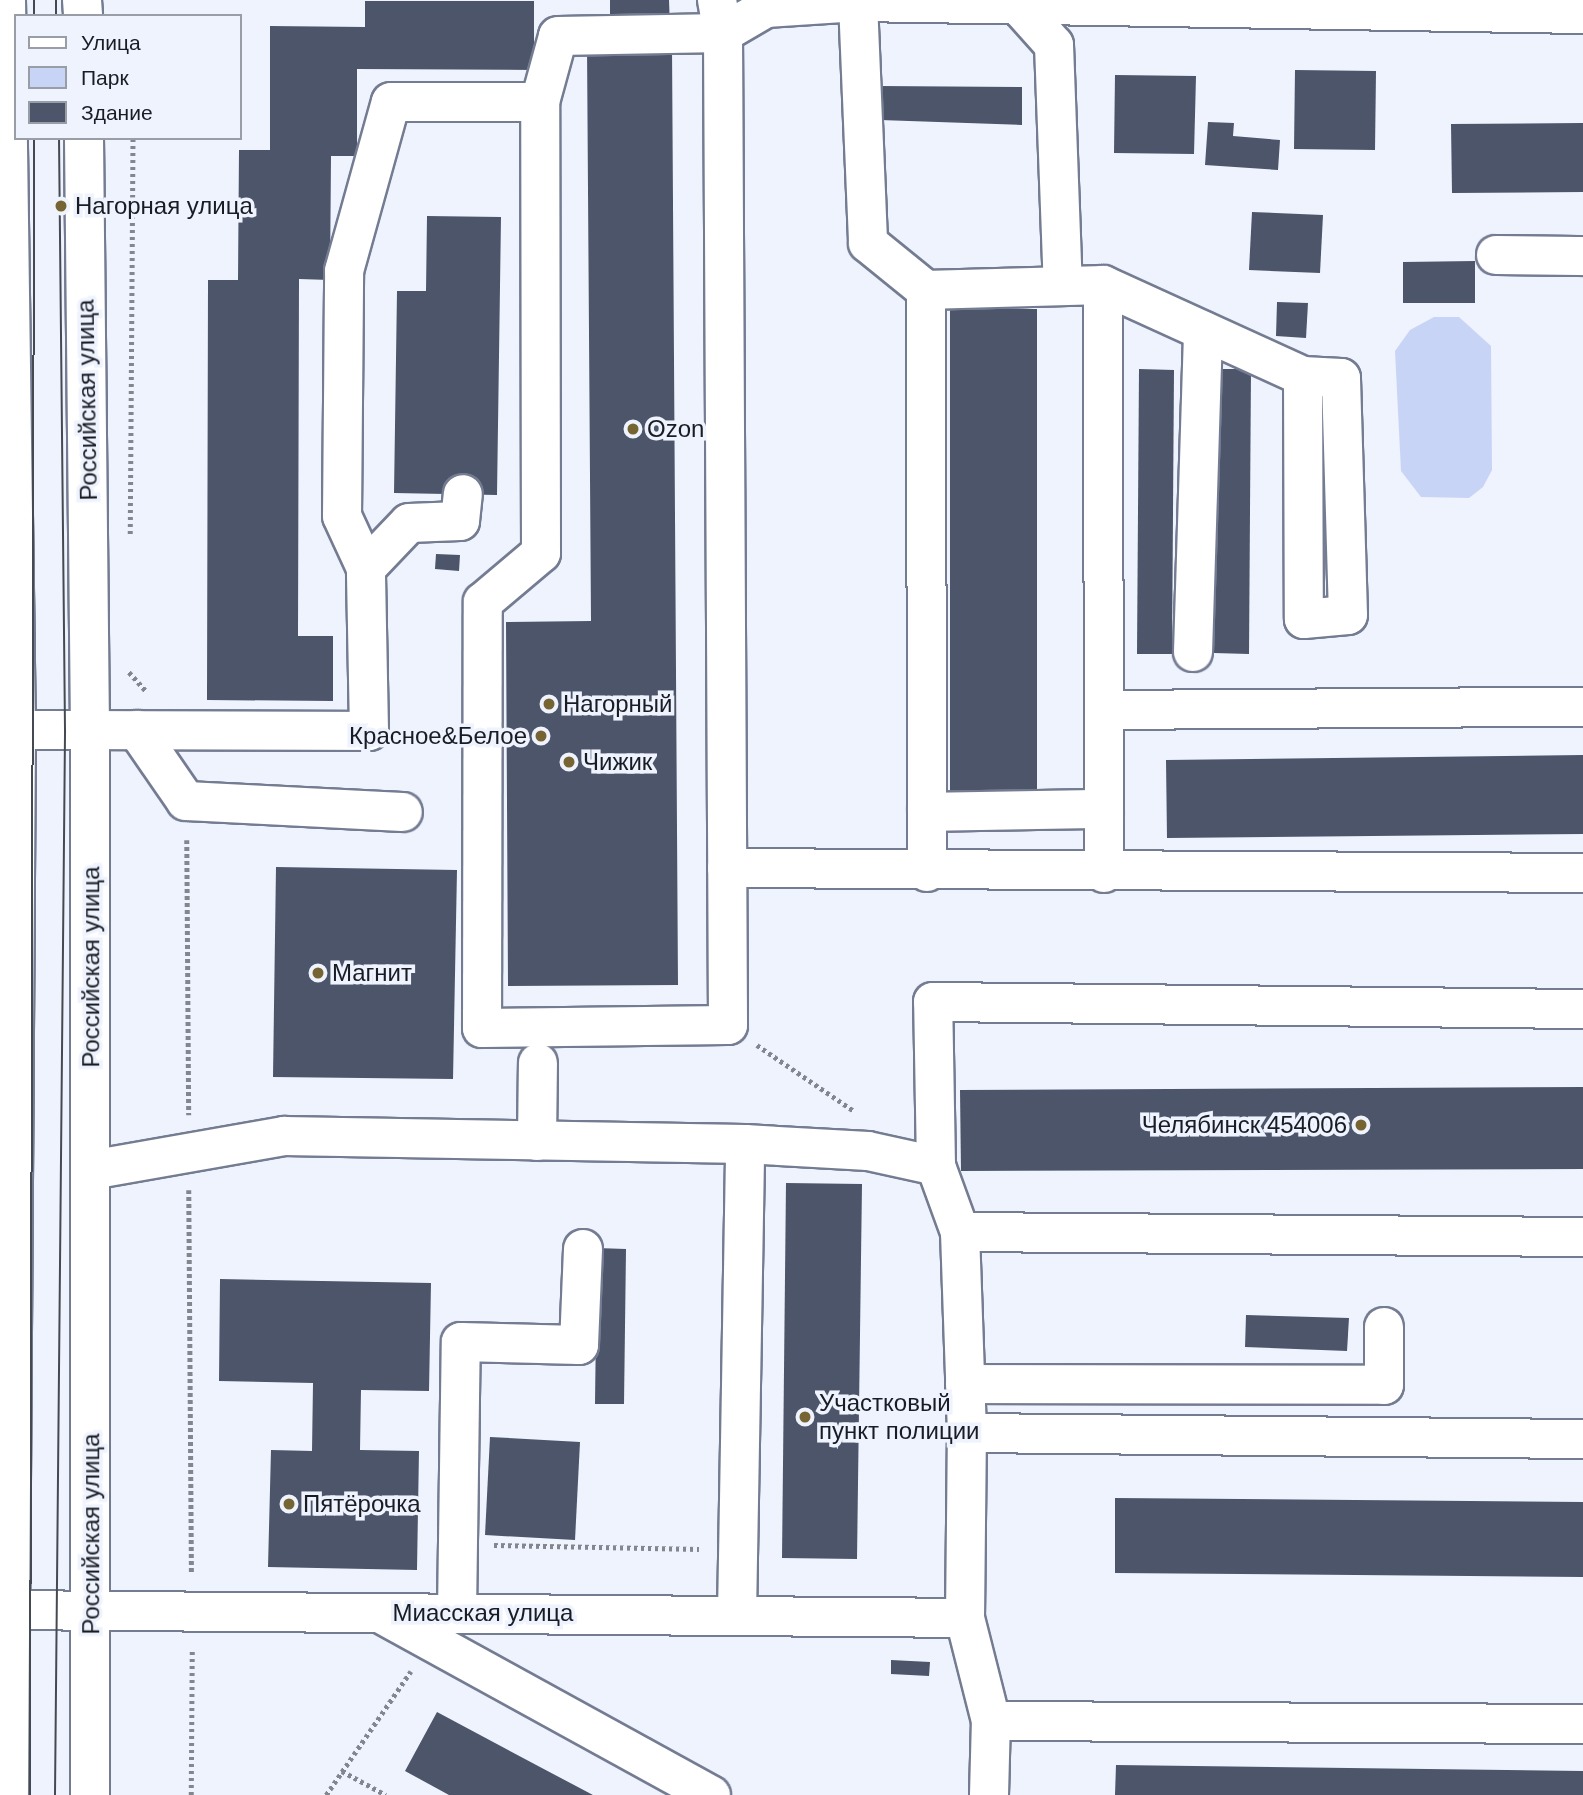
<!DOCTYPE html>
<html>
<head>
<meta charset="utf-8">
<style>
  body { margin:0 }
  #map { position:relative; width:1583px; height:1795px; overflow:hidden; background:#eff3fd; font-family:Helvetica,sans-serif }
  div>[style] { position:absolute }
  .green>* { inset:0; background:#c8d4f5 }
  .building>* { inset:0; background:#4d556a }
  .path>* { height:4.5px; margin-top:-2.25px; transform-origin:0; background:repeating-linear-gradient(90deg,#82868f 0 3.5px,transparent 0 7px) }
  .roads { filter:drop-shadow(2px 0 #747c92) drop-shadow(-2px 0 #747c92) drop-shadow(0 2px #747c92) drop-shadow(0 -2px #747c92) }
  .minor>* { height:38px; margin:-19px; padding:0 19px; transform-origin:19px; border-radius:19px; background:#fff }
  .major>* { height:38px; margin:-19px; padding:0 19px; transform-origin:19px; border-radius:19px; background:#fff }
  .tram>* { height:2px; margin:-1px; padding:0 1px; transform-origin:1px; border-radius:1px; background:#454951 }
  .dots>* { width:19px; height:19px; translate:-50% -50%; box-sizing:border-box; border:4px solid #eff3fd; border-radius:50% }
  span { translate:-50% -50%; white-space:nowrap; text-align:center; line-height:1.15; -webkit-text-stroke:7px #eff3fd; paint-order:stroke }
  .poi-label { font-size:24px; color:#181c24 }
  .left { translate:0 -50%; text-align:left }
  .right { translate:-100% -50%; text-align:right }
  .street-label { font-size:24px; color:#181c24 }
  .legend { position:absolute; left:14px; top:14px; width:228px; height:126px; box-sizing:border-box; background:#eff3fd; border:2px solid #999da6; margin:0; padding:9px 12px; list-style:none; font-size:21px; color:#181c24 }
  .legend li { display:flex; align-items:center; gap:14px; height:35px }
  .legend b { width:35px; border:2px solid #999da6 }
</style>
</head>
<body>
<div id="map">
  <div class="green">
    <div style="clip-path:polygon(1434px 317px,1459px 317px,1491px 346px,1492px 470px,1483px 487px,1469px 498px,1421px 497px,1401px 471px,1395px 351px,1410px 330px)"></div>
  </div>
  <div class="building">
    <div style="clip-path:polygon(610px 0,669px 0,670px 28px,610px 29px)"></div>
    <div style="clip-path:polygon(365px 1px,534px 1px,534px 70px,357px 69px,357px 156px,331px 156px,330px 280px,299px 279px,298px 636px,333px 636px,333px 701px,207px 700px,208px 280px,238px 280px,239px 150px,270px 150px,270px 26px,365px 27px)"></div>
    <div style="clip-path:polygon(672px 46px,678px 985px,508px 986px,506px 622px,591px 621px,587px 47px)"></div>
    <div style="clip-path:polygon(1295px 70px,1376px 71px,1375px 150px,1294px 149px)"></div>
    <div style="clip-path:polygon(1115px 75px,1196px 76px,1194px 154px,1114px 153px)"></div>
    <div style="clip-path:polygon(880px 86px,1022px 87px,1022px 125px,880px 120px)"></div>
    <div style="clip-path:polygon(1208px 122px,1234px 123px,1233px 136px,1280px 140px,1278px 170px,1205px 165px)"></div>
    <div style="clip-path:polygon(1583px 123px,1583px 192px,1452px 193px,1451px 124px)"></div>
    <div style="clip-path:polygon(1252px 212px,1323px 215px,1320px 273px,1249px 270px)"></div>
    <div style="clip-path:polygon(427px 216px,501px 217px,497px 495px,394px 493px,397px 291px,426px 291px)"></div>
    <div style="clip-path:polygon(1475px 261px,1475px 303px,1403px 303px,1403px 262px)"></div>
    <div style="clip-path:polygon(1277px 302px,1308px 303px,1306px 338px,1276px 336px)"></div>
    <div style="clip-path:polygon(950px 309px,1037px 309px,1037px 798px,950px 798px)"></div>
    <div style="clip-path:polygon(1139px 369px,1174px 370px,1172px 654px,1137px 654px)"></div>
    <div style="clip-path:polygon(1216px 369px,1251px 369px,1249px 654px,1214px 653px)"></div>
    <div style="clip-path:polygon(436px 554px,460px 555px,459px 571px,435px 569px)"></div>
    <div style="clip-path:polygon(1583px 755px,1583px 834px,1167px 838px,1166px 760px)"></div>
    <div style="clip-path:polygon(276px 867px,457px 870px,453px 1079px,273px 1077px)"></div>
    <div style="clip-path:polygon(1583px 1087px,1583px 1169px,961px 1171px,960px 1090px)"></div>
    <div style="clip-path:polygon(786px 1183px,862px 1184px,857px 1559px,782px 1558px)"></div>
    <div style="clip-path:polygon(597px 1248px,626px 1249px,624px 1404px,595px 1404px)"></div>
    <div style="clip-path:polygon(220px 1279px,431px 1283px,429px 1391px,361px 1390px,360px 1450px,419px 1451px,417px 1570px,268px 1567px,271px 1450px,312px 1451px,313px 1383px,219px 1381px)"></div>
    <div style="clip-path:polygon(1246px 1315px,1349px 1318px,1347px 1351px,1245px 1347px)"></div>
    <div style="clip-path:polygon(490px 1437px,580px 1442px,575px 1540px,485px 1535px)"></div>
    <div style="clip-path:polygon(1115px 1498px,1583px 1502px,1583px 1577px,1115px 1573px)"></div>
    <div style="clip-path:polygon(891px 1660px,930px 1662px,929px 1676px,891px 1674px)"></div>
    <div style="clip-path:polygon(437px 1712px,540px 1767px,593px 1795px,449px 1795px,405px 1771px)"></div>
    <div style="clip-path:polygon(1116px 1765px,1583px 1771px,1583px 1795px,1115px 1795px)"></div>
  </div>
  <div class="path">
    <div style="left:130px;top:534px;width:396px;rotate:-89.6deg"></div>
    <div style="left:129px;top:672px;width:25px;rotate:48deg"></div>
    <div style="left:405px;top:732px;width:40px"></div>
    <div style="left:187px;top:840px;width:275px;rotate:89.6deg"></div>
    <div style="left:757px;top:1045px;width:117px;rotate:34.2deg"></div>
    <div style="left:189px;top:1190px;width:384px;rotate:89.6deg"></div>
    <div style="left:494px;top:1545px;width:205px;rotate:1.1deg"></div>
    <div style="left:342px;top:1771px;width:50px;rotate:28.6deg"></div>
    <div style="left:191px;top:1795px;width:146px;rotate:-89.6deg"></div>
    <div style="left:326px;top:1795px;width:150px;rotate:-55.6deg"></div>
  </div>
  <div class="roads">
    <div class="minor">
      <div style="left:717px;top:0;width:34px;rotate:80deg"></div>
      <div style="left:723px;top:33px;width:992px;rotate:89.71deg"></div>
      <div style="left:728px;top:1025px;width:246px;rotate:179.3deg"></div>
      <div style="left:482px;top:1028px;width:426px;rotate:-89.9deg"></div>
      <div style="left:483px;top:602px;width:76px;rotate:-40.2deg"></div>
      <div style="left:541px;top:553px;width:451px;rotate:-90.1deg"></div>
      <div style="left:540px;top:102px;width:68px;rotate:-74.7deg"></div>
      <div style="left:558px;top:36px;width:165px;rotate:-1deg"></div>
      <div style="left:723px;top:33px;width:50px;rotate:-30.2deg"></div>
      <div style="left:766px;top:8px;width:92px;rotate:-3.7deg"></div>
      <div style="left:858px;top:2px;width:725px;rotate:0.95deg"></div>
      <div style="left:858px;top:2px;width:241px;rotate:87.6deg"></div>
      <div style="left:868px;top:243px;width:75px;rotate:39deg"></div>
      <div style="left:926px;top:290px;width:582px;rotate:89.9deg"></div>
      <div style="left:1020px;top:7px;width:51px;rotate:48.2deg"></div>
      <div style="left:1054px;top:45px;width:241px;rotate:87.9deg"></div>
      <div style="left:1496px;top:255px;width:87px;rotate:0.7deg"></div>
      <div style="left:1103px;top:285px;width:220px;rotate:24.5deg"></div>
      <div style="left:1303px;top:376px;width:243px;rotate:89.8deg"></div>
      <div style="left:1304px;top:619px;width:44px;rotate:-5.2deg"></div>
      <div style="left:1348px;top:615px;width:237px;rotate:-91.7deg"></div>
      <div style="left:1341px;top:378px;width:38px;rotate:-177deg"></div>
      <div style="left:926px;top:290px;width:177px;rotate:-1.6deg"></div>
      <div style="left:1103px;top:285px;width:588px;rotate:89.9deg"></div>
      <div style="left:366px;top:568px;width:62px;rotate:-46.3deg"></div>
      <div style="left:409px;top:523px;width:51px;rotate:-2.2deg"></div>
      <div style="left:460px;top:521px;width:27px;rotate:-84deg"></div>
      <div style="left:1193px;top:652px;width:321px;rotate:-88.2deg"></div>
      <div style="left:1104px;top:710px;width:479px;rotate:-0.4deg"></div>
      <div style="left:90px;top:730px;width:279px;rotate:0.2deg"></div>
      <div style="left:369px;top:731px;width:163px;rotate:-91.1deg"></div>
      <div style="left:366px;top:568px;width:57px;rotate:-114.8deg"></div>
      <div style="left:342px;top:516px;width:245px;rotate:-89.5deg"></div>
      <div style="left:344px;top:271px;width:175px;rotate:-74.5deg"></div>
      <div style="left:391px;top:102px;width:149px"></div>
      <div style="left:137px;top:730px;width:86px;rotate:55.4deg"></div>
      <div style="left:186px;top:801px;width:217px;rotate:2.9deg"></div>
      <div style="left:927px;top:812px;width:177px;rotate:-1deg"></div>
      <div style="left:727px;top:868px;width:856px;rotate:0.33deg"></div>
      <div style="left:537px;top:1141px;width:78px;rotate:-89.3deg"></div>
      <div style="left:91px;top:1170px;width:196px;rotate:-10deg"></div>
      <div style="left:284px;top:1136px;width:461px;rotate:1deg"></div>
      <div style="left:745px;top:1144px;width:123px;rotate:3.3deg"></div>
      <div style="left:868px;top:1151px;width:70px;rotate:12.4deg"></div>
      <div style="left:960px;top:1232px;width:623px;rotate:0.46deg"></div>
      <div style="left:965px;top:1384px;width:419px;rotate:0.1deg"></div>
      <div style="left:1384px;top:1385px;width:58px;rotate:-90deg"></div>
      <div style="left:967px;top:1433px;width:616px;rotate:0.56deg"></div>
      <div style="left:0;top:1610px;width:965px;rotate:0.47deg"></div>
      <div style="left:457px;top:1613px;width:271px;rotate:-89.2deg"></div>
      <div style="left:461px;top:1342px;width:118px;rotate:1.5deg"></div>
      <div style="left:579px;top:1345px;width:96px;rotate:-87.6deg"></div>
      <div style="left:737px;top:1615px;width:471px;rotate:-89deg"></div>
      <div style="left:385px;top:1616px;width:372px;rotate:28.8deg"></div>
      <div style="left:991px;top:1721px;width:592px;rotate:0.29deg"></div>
      <div style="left:989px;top:1795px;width:74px;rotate:-88.5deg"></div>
      <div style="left:991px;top:1721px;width:106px;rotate:-104.2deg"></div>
      <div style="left:965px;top:1618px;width:185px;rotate:-89.4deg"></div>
      <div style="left:967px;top:1433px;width:201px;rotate:-92deg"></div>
      <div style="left:960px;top:1232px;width:70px;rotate:-110deg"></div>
      <div style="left:936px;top:1166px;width:164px;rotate:-91deg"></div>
      <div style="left:933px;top:1002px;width:650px;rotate:0.62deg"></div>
    </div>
    <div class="major">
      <div style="left:6px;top:0;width:730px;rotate:89.22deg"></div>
      <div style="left:16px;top:730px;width:1065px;rotate:90.38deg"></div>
      <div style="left:82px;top:0;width:16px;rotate:86deg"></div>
      <div style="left:84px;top:138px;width:592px;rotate:89.42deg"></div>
      <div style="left:90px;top:730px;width:1065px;rotate:90deg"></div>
      <div style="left:16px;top:730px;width:74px"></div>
    </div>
  </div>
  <div class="tram">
    <div style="left:34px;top:0;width:16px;rotate:90deg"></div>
    <div style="left:56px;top:0;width:16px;rotate:90deg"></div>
    <div style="left:30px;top:1795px;width:1657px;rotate:-89.86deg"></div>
    <div style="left:55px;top:1795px;width:1065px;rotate:-89.46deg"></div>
    <div style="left:65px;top:730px;width:592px;rotate:-90.58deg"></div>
  </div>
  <div class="dots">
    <div style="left:61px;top:206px;background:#766432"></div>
    <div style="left:633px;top:429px;background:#766432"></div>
    <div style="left:549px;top:704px;background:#766432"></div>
    <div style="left:541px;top:736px;background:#766432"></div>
    <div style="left:569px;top:762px;background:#766432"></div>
    <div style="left:318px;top:973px;background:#766432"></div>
    <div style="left:1361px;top:1125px;background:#766432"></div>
    <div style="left:805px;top:1417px;background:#766432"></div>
    <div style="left:289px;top:1504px;background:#766432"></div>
  </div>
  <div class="poi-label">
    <span class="left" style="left:75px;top:206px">Нагорная улица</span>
    <span class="left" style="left:647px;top:429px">Ozon</span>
    <span class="left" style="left:563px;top:704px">Нагорный</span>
    <span class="right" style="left:527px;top:736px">Красное&amp;Белое</span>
    <span class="left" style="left:583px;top:762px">Чижик</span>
    <span class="left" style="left:332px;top:973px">Магнит</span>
    <span class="right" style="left:1347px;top:1125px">Челябинск 454006</span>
    <span class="left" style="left:819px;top:1417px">Участковый<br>пункт полиции</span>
    <span class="left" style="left:303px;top:1504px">Пятёрочка</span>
  </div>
  <div class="street-label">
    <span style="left:87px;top:400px;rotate:-91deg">Российская улица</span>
    <span style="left:91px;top:967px;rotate:-90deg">Российская улица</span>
    <span style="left:91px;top:1534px;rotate:-90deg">Российская улица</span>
    <span style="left:483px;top:1613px">Миасская улица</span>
  </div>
  <ul class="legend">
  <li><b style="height:9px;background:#fff"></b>Улица</li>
  <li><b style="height:19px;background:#c8d4f5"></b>Парк</li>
  <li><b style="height:19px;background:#4d556a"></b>Здание</li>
  </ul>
</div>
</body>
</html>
